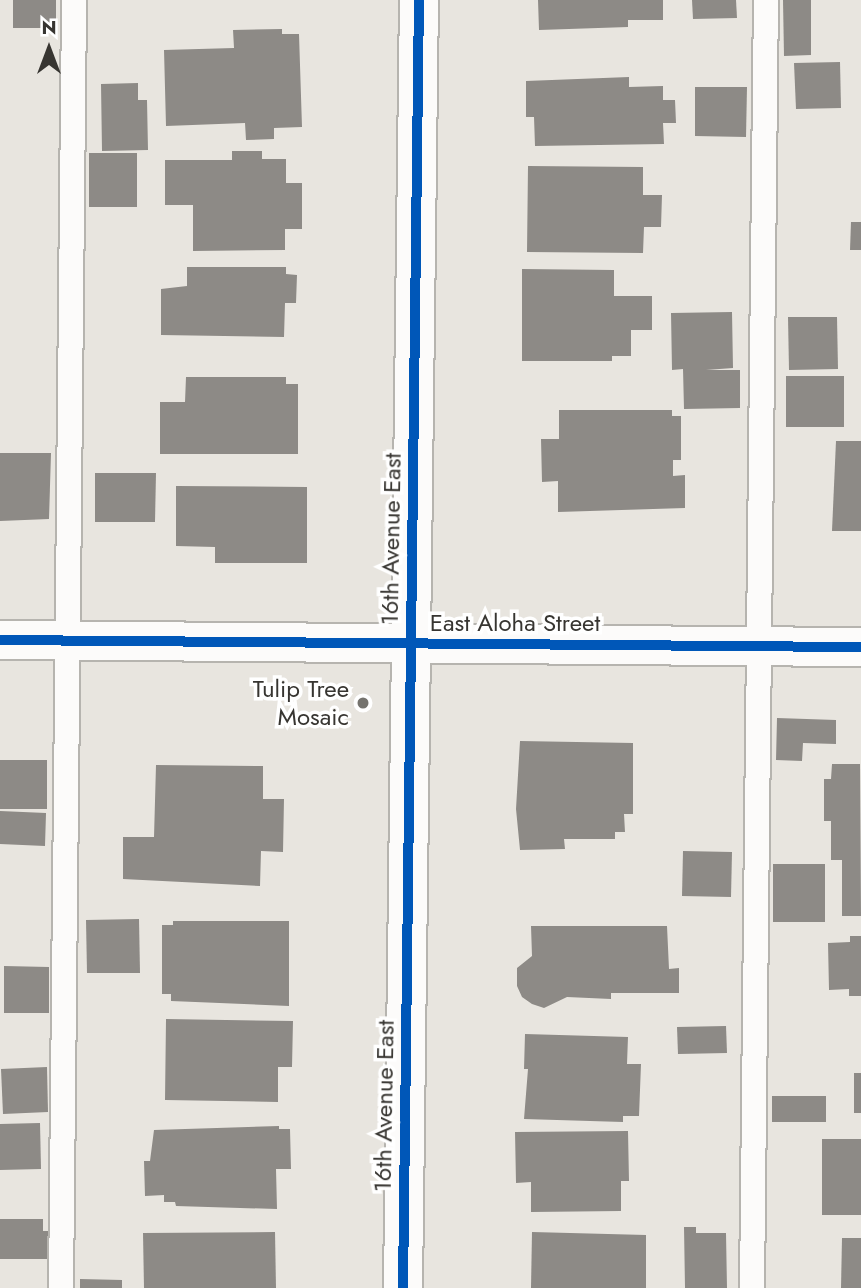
<!DOCTYPE html>
<html>
<head>
<meta charset="utf-8">
<style>
  body { margin:0 }
  #map { position:relative; width:861px; height:1288px; overflow:hidden; background:#e8e5df; font-family:Jost,sans-serif }
  div>[style] { position:absolute }
  .building>* { inset:0; background:#8d8a86 }
  .roads { filter:drop-shadow(2px 0 #b6b4af) drop-shadow(-2px 0 #b6b4af) drop-shadow(0 2px #b6b4af) drop-shadow(0 -2px #b6b4af) }
  .lane>* { height:24px; margin:-12px; padding:0 12px; transform-origin:12px; border-radius:12px; background:#fcfbfa }
  .street>* { height:38px; margin:-19px; padding:0 19px; transform-origin:19px; border-radius:19px; background:#fcfbfa }
  .secondary>* { height:38px; margin:-19px; padding:0 19px; transform-origin:19px; border-radius:19px; background:#fcfbfa }
  .cycleway>* { height:10px; margin:-5px; padding:0 5px; transform-origin:5px; border-radius:5px; background:#0057b8 }
  .dots>* { width:19px; height:19px; translate:-50% -50%; box-sizing:border-box; border:4px solid #fff; border-radius:50% }
  span { translate:-50% -50%; white-space:nowrap; text-align:center; line-height:1.15; -webkit-text-stroke:7px #fff; paint-order:stroke }
  .street-label { font-size:24px; color:#373531 }
  .poi-label { font-size:24px; color:#373531 }
  .right { translate:-100% -50%; text-align:right }
  .north { position:absolute; left:14px; top:14px; width:70px; height:70px; -webkit-text-stroke:5px #fff; paint-order:stroke; rotate:0deg; font-size:19px; font-weight:700; line-height:28px; text-align:center; color:#373531 }
  .north::after { content:''; display:block; margin:auto; width:24px; height:32px; background:#373531; clip-path:polygon(50% 0,100% 100%,50% 72%,0 100%) }
</style>
</head>
<body>
<div id="map">
  <div class="building">
    <div style="clip-path:polygon(13px 0,56px 0,56px 28px,13px 28px)"></div>
    <div style="clip-path:polygon(538px 0,663px 0,663px 20px,628px 20px,628px 27px,539px 30px)"></div>
    <div style="clip-path:polygon(692px 0,736px 0,737px 18px,693px 19px)"></div>
    <div style="clip-path:polygon(783px 0,811px 0,811px 55px,784px 56px)"></div>
    <div style="clip-path:polygon(282px 29px,282px 34px,299px 34px,302px 127px,274px 128px,274px 139px,246px 140px,245px 123px,166px 126px,164px 50px,234px 48px,233px 30px)"></div>
    <div style="clip-path:polygon(840px 62px,841px 108px,796px 109px,794px 63px)"></div>
    <div style="clip-path:polygon(629px 77px,629px 87px,663px 86px,663px 100px,675px 100px,676px 123px,663px 123px,664px 144px,535px 146px,534px 117px,526px 117px,526px 81px)"></div>
    <div style="clip-path:polygon(138px 83px,138px 100px,147px 100px,148px 150px,102px 151px,101px 84px)"></div>
    <div style="clip-path:polygon(695px 87px,747px 87px,746px 137px,695px 136px)"></div>
    <div style="clip-path:polygon(232px 151px,262px 151px,262px 159px,286px 159px,286px 183px,302px 183px,302px 229px,285px 229px,285px 250px,193px 251px,193px 205px,165px 205px,165px 160px,232px 160px)"></div>
    <div style="clip-path:polygon(89px 153px,137px 153px,137px 207px,89px 207px)"></div>
    <div style="clip-path:polygon(528px 166px,643px 167px,643px 195px,662px 195px,661px 227px,644px 227px,643px 253px,527px 252px)"></div>
    <div style="clip-path:polygon(851px 222px,861px 222px,861px 250px,850px 250px)"></div>
    <div style="clip-path:polygon(187px 267px,286px 267px,286px 274px,297px 275px,296px 303px,285px 303px,284px 337px,161px 335px,161px 289px,187px 286px)"></div>
    <div style="clip-path:polygon(522px 269px,614px 270px,614px 296px,652px 296px,652px 330px,631px 330px,631px 356px,612px 356px,612px 361px,522px 361px)"></div>
    <div style="clip-path:polygon(732px 312px,733px 368px,706px 370px,740px 370px,740px 408px,684px 409px,683px 369px,672px 370px,671px 313px)"></div>
    <div style="clip-path:polygon(788px 317px,837px 317px,838px 369px,789px 370px)"></div>
    <div style="clip-path:polygon(786px 376px,844px 376px,844px 427px,786px 427px)"></div>
    <div style="clip-path:polygon(186px 377px,286px 377px,286px 384px,298px 384px,298px 454px,160px 454px,160px 402px,185px 402px)"></div>
    <div style="clip-path:polygon(559px 410px,672px 410px,672px 416px,681px 416px,681px 460px,673px 460px,673px 476px,685px 475px,685px 508px,558px 512px,558px 481px,542px 482px,541px 439px,559px 439px)"></div>
    <div style="clip-path:polygon(836px 441px,861px 441px,861px 531px,832px 531px)"></div>
    <div style="clip-path:polygon(0 453px,51px 453px,49px 519px,0 521px)"></div>
    <div style="clip-path:polygon(95px 473px,156px 473px,155px 522px,95px 522px)"></div>
    <div style="clip-path:polygon(176px 486px,307px 487px,307px 563px,215px 563px,215px 547px,176px 546px)"></div>
    <div style="clip-path:polygon(777px 718px,836px 720px,836px 744px,803px 743px,802px 761px,776px 760px)"></div>
    <div style="clip-path:polygon(520px 741px,633px 743px,633px 814px,624px 814px,625px 832px,615px 832px,615px 839px,564px 839px,565px 849px,520px 850px,516px 809px)"></div>
    <div style="clip-path:polygon(0 760px,47px 760px,47px 809px,0 809px)"></div>
    <div style="clip-path:polygon(832px 764px,860px 764px,861px 916px,842px 916px,842px 860px,831px 860px,831px 821px,824px 821px,824px 779px,831px 779px)"></div>
    <div style="clip-path:polygon(156px 765px,263px 766px,263px 799px,284px 799px,283px 852px,261px 851px,260px 886px,123px 879px,123px 837px,154px 837px)"></div>
    <div style="clip-path:polygon(0 811px,46px 813px,45px 846px,0 844px)"></div>
    <div style="clip-path:polygon(683px 851px,732px 852px,731px 897px,682px 896px)"></div>
    <div style="clip-path:polygon(773px 864px,825px 864px,825px 922px,773px 922px)"></div>
    <div style="clip-path:polygon(139px 919px,140px 973px,87px 973px,86px 920px)"></div>
    <div style="clip-path:polygon(173px 921px,289px 921px,289px 1006px,171px 1001px,171px 994px,162px 994px,162px 925px,173px 925px)"></div>
    <div style="clip-path:polygon(531px 926px,667px 926px,669px 969px,679px 968px,679px 993px,611px 993px,611px 999px,567px 997px,544px 1008px,532px 1004px,522px 997px,517px 986px,517px 968px,532px 956px)"></div>
    <div style="clip-path:polygon(850px 936px,861px 936px,861px 996px,849px 996px,849px 989px,829px 990px,828px 943px,850px 942px)"></div>
    <div style="clip-path:polygon(4px 966px,49px 967px,49px 1013px,4px 1013px)"></div>
    <div style="clip-path:polygon(166px 1019px,293px 1021px,292px 1067px,278px 1067px,278px 1102px,165px 1100px)"></div>
    <div style="clip-path:polygon(726px 1026px,727px 1053px,678px 1054px,677px 1027px)"></div>
    <div style="clip-path:polygon(525px 1034px,628px 1037px,627px 1064px,641px 1064px,639px 1116px,623px 1116px,623px 1122px,524px 1119px,528px 1069px,524px 1069px)"></div>
    <div style="clip-path:polygon(47px 1067px,48px 1112px,3px 1114px,1px 1069px)"></div>
    <div style="clip-path:polygon(854px 1073px,861px 1073px,861px 1113px,854px 1113px)"></div>
    <div style="clip-path:polygon(772px 1096px,826px 1096px,826px 1122px,772px 1122px)"></div>
    <div style="clip-path:polygon(40px 1123px,41px 1169px,0 1170px,0 1124px)"></div>
    <div style="clip-path:polygon(279px 1126px,279px 1129px,290px 1129px,291px 1169px,276px 1169px,277px 1209px,176px 1206px,175px 1202px,164px 1202px,164px 1195px,145px 1196px,144px 1161px,150px 1161px,154px 1130px)"></div>
    <div style="clip-path:polygon(628px 1131px,629px 1181px,621px 1181px,621px 1211px,531px 1212px,531px 1182px,516px 1183px,515px 1132px)"></div>
    <div style="clip-path:polygon(822px 1139px,861px 1139px,861px 1215px,822px 1215px)"></div>
    <div style="clip-path:polygon(0 1219px,43px 1219px,43px 1231px,50px 1231px,50px 1259px,0 1259px)"></div>
    <div style="clip-path:polygon(684px 1227px,696px 1227px,696px 1233px,726px 1233px,727px 1288px,685px 1288px)"></div>
    <div style="clip-path:polygon(275px 1232px,276px 1288px,144px 1288px,143px 1233px)"></div>
    <div style="clip-path:polygon(532px 1232px,646px 1235px,646px 1288px,531px 1288px)"></div>
    <div style="clip-path:polygon(842px 1238px,861px 1238px,861px 1288px,841px 1288px)"></div>
    <div style="clip-path:polygon(80px 1279px,122px 1280px,122px 1288px,80px 1288px)"></div>
  </div>
  <div class="roads">
    <div class="lane">
      <div style="left:61px;top:1288px;width:1288px;rotate:-89.42deg"></div>
      <div style="left:752px;top:1288px;width:1288px;rotate:-89.38deg"></div>
    </div>
    <div class="street">
      <div style="left:403px;top:1288px;width:1288px;rotate:-89.29deg"></div>
    </div>
    <div class="secondary">
      <div style="left:0;top:640px;width:861px;rotate:0.47deg"></div>
    </div>
  </div>
  <div class="cycleway">
    <div style="left:0;top:640px;width:861px;rotate:0.47deg"></div>
    <div style="left:403px;top:1288px;width:1288px;rotate:-89.29deg"></div>
  </div>
  <div class="dots">
    <div style="left:363px;top:703px;background:#75736e"></div>
  </div>
  <div class="street-label">
    <span style="left:391px;top:539px;rotate:-89deg">16th Avenue East</span>
    <span style="left:515px;top:623px">East Aloha Street</span>
    <span style="left:384px;top:1106px;rotate:-89deg">16th Avenue East</span>
  </div>
  <div class="poi-label">
    <span class="right" style="left:349px;top:703px">Tulip Tree<br>Mosaic</span>
  </div>
  <div class="north">N</div>
</div>
</body>
</html>
